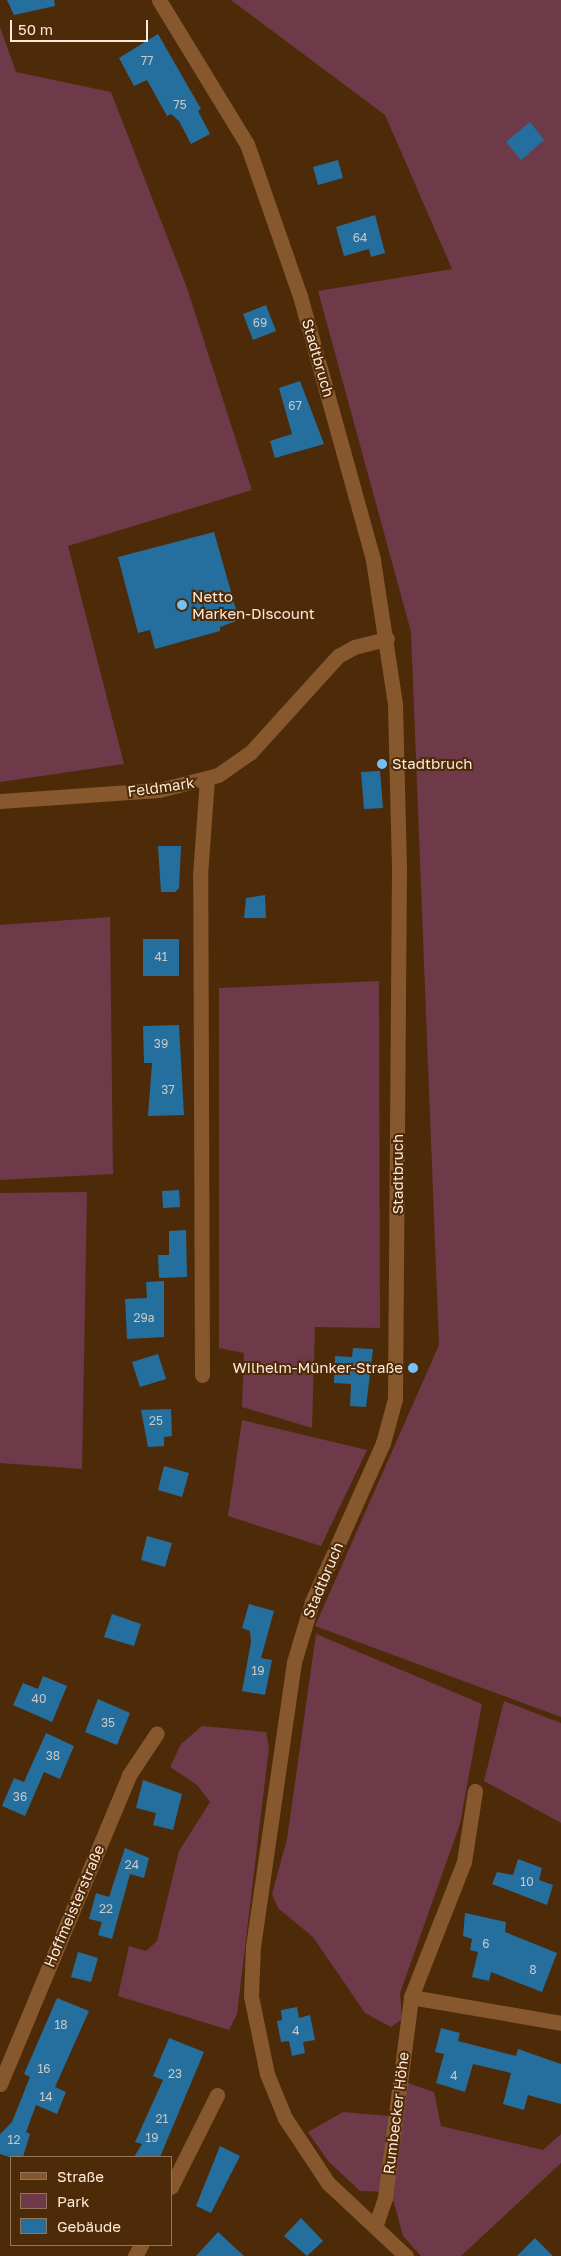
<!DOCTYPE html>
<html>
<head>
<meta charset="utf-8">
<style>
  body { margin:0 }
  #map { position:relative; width:561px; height:2256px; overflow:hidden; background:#4d2b08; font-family:"Golos Text",sans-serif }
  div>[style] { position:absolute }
  .green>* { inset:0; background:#6e3949 }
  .building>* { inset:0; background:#256f9e }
  .minor>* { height:15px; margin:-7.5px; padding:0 7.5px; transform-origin:7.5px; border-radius:7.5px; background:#87582d }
  .dots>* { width:14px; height:14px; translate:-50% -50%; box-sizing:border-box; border:2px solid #4d2b08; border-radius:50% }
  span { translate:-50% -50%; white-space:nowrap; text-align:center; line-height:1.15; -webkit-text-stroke:4px #4d2b08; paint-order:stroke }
  .number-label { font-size:12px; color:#c8cac9 }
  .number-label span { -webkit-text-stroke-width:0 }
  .street-label { font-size:15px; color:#ffe8d7 }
  .poi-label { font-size:15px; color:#ffe8d7 }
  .left { translate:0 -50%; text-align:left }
  .right { translate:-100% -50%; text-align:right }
  .legend { position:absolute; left:10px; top:2156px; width:162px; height:90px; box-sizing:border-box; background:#4d2b08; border:1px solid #94775b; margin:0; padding:6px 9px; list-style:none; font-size:15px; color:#ffe8d7 }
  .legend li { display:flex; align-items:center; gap:10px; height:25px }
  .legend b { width:25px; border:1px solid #94775b }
  .scale { position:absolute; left:10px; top:20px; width:138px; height:22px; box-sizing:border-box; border:2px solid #ffe8d7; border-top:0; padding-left:6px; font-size:15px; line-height:18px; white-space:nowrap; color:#ffe8d7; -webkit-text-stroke:4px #4d2b08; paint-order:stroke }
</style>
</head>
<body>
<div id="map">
  <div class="green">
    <div style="clip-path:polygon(231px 0,561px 0,561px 1717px,315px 1626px,439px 1345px,411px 632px,318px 291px,452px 269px,385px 115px)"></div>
    <div style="clip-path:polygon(0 27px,16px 72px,111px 92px,187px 288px,252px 490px,68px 546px,124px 764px,0 782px)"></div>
    <div style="clip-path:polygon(110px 917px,113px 1174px,0 1180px,0 925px)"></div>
    <div style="clip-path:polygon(379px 981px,380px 1328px,315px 1327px,312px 1428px,242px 1407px,244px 1353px,219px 1348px,219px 988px)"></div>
    <div style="clip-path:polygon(87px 1192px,82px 1469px,0 1463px,0 1193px)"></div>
    <div style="clip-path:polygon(242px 1420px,367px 1450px,321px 1546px,228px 1516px)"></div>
    <div style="clip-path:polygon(316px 1634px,482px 1704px,460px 1824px,400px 1993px,402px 2019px,391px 2027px,365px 2013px,313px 1937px,278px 1908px,272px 1894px,287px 1839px)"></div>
    <div style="clip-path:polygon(504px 1701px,561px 1723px,561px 1823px,484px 1781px)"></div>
    <div style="clip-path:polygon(202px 1726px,266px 1732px,269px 1747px,237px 2014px,229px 2030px,118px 1996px,129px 1946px,146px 1951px,157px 1941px,179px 1851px,210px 1802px,197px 1785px,170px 1767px,181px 1744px)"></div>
    <div style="clip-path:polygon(408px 2083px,434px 2092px,441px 2126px,543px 2150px,561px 2134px,561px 2163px,461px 2256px,421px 2256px,403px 2236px,391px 2192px,360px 2191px,328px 2161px,308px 2132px,343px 2112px,402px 2117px)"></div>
  </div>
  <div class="building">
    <div style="clip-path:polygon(7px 0,54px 0,55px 6px,14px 15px)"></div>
    <div style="clip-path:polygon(158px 34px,201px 109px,198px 111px,210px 134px,191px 144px,179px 121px,171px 114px,167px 116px,147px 80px,134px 86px,119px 58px)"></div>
    <div style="clip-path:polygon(530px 122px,544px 140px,521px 160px,506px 142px)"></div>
    <div style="clip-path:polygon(338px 160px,343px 178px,318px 185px,313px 167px)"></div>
    <div style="clip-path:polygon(375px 215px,385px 253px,371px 257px,369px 249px,344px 256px,336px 227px)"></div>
    <div style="clip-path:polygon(266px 305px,276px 331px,253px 340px,243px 314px)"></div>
    <div style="clip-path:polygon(300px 381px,324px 444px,275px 458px,270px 441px,292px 434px,279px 388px)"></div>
    <div style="clip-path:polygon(214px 532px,239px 620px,220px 627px,220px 631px,155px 649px,150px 630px,138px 633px,118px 557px)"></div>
    <div style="clip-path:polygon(380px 771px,383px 808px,364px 809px,361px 772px)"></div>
    <div style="clip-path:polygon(158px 846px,181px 846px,179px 888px,175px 892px,161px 892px)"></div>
    <div style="clip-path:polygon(265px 895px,266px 918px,244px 918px,246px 898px)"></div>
    <div style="clip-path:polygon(143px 939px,179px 939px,179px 976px,143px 976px)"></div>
    <div style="clip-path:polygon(179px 1025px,184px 1115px,148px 1116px,152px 1063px,144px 1063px,143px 1026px)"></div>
    <div style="clip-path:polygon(179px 1190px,180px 1207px,163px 1208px,162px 1191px)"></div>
    <div style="clip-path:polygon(186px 1230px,187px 1277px,159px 1278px,158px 1255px,169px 1255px,169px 1231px)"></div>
    <div style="clip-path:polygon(164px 1281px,164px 1337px,127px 1339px,125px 1299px,147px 1298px,146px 1282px)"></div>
    <div style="clip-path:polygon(353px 1348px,373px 1349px,366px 1407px,350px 1406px,351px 1384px,334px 1383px,335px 1356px,352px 1357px)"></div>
    <div style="clip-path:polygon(158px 1354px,166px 1379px,140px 1387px,132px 1362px)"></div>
    <div style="clip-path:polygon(171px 1409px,172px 1436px,164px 1437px,164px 1446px,148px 1447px,141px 1410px)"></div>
    <div style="clip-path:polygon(164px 1466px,189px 1473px,182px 1497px,158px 1490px)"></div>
    <div style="clip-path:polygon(147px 1536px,172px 1543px,165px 1567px,141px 1560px)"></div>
    <div style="clip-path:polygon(249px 1604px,274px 1611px,261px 1658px,272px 1660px,265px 1695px,242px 1691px,251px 1642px,250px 1631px,242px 1628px)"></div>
    <div style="clip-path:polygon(112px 1614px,141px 1624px,134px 1646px,104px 1637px)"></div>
    <div style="clip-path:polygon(43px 1676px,67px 1686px,52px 1722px,13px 1705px,23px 1683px,38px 1689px)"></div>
    <div style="clip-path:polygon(98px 1699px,130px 1713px,117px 1745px,85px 1732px)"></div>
    <div style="clip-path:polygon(46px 1733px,74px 1746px,60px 1779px,44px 1772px,25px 1816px,2px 1806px,14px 1778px,24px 1782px)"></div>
    <div style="clip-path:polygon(143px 1780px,182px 1794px,173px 1830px,153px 1825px,156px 1813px,136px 1808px)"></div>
    <div style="clip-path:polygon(125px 1848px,149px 1858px,144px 1878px,130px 1874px,112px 1939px,98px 1935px,102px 1922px,89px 1919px,96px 1893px,109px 1897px)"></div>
    <div style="clip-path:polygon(518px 1859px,542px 1868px,539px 1880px,553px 1885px,547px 1905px,492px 1884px,497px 1872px,513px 1875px)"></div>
    <div style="clip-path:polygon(465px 1913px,506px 1922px,505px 1932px,557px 1953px,542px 1992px,491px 1972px,489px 1981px,472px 1977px,478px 1952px,470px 1950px,472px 1939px,463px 1936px)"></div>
    <div style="clip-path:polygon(78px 1952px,98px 1958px,91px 1982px,71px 1977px)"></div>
    <div style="clip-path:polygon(57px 1998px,89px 2011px,55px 2087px,66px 2092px,57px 2114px,36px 2105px,26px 2132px,30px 2134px,23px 2157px,9px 2157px,0 2154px,0 2134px,12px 2122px,30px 2077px,24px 2074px)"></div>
    <div style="clip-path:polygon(297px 2007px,299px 2018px,310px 2015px,315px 2040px,303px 2042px,305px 2053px,292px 2056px,289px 2041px,281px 2042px,277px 2021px,282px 2020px,281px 2010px)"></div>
    <div style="clip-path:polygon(441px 2028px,460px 2033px,458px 2041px,516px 2056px,518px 2049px,561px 2064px,561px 2104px,528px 2095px,524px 2110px,503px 2104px,511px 2073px,473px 2064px,465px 2092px,436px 2083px,444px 2054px,435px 2052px)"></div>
    <div style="clip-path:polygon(169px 2038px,204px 2052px,160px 2157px,134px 2157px,142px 2144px,135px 2142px,163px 2080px,153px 2076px)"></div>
    <div style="clip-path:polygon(220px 2146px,240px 2156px,211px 2213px,196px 2206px)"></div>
    <div style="clip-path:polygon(301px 2218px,323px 2241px,307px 2256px,284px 2236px)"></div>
    <div style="clip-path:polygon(218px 2232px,244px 2256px,196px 2256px)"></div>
    <div style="clip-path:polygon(535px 2238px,553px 2256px,517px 2256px)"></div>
  </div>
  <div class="minor">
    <div style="left:159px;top:0;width:169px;rotate:58.6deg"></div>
    <div style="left:247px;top:144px;width:161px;rotate:70.8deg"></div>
    <div style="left:300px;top:296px;width:274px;rotate:74.5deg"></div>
    <div style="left:373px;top:560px;width:146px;rotate:81.3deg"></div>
    <div style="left:395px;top:704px;width:163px;rotate:88.6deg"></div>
    <div style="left:399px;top:867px;width:532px;rotate:90.43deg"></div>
    <div style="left:395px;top:1399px;width:46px;rotate:105.3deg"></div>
    <div style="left:383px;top:1443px;width:174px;rotate:114.1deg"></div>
    <div style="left:312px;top:1602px;width:63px;rotate:106.7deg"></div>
    <div style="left:294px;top:1662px;width:287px;rotate:98.2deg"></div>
    <div style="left:253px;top:1946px;width:50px;rotate:92.3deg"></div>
    <div style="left:251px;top:1996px;width:80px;rotate:78.4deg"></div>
    <div style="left:267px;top:2074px;width:48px;rotate:67.8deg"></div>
    <div style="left:285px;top:2118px;width:78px;rotate:56.5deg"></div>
    <div style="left:328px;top:2183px;width:107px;rotate:43.1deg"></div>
    <div style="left:0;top:801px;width:159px;rotate:-4deg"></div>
    <div style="left:159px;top:790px;width:61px;rotate:-14.3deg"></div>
    <div style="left:218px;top:775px;width:39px;rotate:-35deg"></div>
    <div style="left:250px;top:753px;width:131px;rotate:-47.8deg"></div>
    <div style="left:338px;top:656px;width:18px;rotate:-29deg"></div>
    <div style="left:354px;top:647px;width:34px;rotate:-14deg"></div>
    <div style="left:202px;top:1375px;width:499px;rotate:-90.2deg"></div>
    <div style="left:200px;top:876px;width:97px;rotate:-85.9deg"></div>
    <div style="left:411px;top:1997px;width:152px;rotate:9.8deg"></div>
    <div style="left:0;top:2084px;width:335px;rotate:-67.3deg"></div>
    <div style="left:129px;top:1775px;width:50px;rotate:-56.3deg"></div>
    <div style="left:171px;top:2187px;width:103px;rotate:-63.4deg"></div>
    <div style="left:375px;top:2227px;width:31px;rotate:-71deg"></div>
    <div style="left:385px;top:2198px;width:203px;rotate:-82.6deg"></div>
    <div style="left:411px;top:1997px;width:145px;rotate:-68.6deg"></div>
    <div style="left:464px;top:1862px;width:72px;rotate:-81.2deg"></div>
    <div style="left:135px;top:2256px;width:13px;rotate:-61deg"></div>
  </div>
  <div class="dots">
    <div style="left:182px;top:605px;background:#75c0f6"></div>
    <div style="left:382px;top:764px;background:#75c0f6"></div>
    <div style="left:413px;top:1368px;background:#75c0f6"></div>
  </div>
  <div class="number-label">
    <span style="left:147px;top:61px">77</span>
    <span style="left:180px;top:105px">75</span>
    <span style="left:360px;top:238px">64</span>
    <span style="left:260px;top:323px">69</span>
    <span style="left:295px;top:406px">67</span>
    <span style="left:161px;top:957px">41</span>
    <span style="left:161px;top:1044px">39</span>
    <span style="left:168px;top:1090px">37</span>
    <span style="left:144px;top:1318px">29a</span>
    <span style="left:156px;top:1421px">25</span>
    <span style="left:258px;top:1671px">19</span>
    <span style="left:39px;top:1699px">40</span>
    <span style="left:108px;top:1723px">35</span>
    <span style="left:53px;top:1756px">38</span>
    <span style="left:20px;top:1797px">36</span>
    <span style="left:132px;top:1865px">24</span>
    <span style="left:527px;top:1882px">10</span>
    <span style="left:106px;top:1909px">22</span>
    <span style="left:486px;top:1944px">6</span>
    <span style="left:533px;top:1970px">8</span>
    <span style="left:61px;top:2025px">18</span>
    <span style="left:296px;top:2031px">4</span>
    <span style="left:44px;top:2069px">16</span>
    <span style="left:175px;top:2074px">23</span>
    <span style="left:454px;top:2076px">4</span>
    <span style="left:46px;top:2097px">14</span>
    <span style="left:162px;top:2119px">21</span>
    <span style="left:152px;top:2138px">19</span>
    <span style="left:14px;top:2140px">12</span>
  </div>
  <div class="street-label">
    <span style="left:318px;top:358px;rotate:74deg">Stadtbruch</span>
    <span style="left:161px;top:787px;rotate:-8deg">Feldmark</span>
    <span style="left:398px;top:1174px;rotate:-90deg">Stadtbruch</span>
    <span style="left:323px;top:1580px;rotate:-67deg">Stadtbruch</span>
    <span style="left:74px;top:1906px;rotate:-67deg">Hoffmeisterstraße</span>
    <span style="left:396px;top:2113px;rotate:-83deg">Rumbecker Höhe</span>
  </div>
  <div class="poi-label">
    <span class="left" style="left:192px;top:605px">Netto<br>Marken-Discount</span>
    <span class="left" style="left:392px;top:764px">Stadtbruch</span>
    <span class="right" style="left:403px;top:1368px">Wilhelm-Münker-Straße</span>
  </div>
  <ul class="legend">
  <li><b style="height:6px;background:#87582d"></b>Straße</li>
  <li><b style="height:14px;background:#6e3949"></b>Park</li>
  <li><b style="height:14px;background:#256f9e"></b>Gebäude</li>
  </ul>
  <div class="scale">50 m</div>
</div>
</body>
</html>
